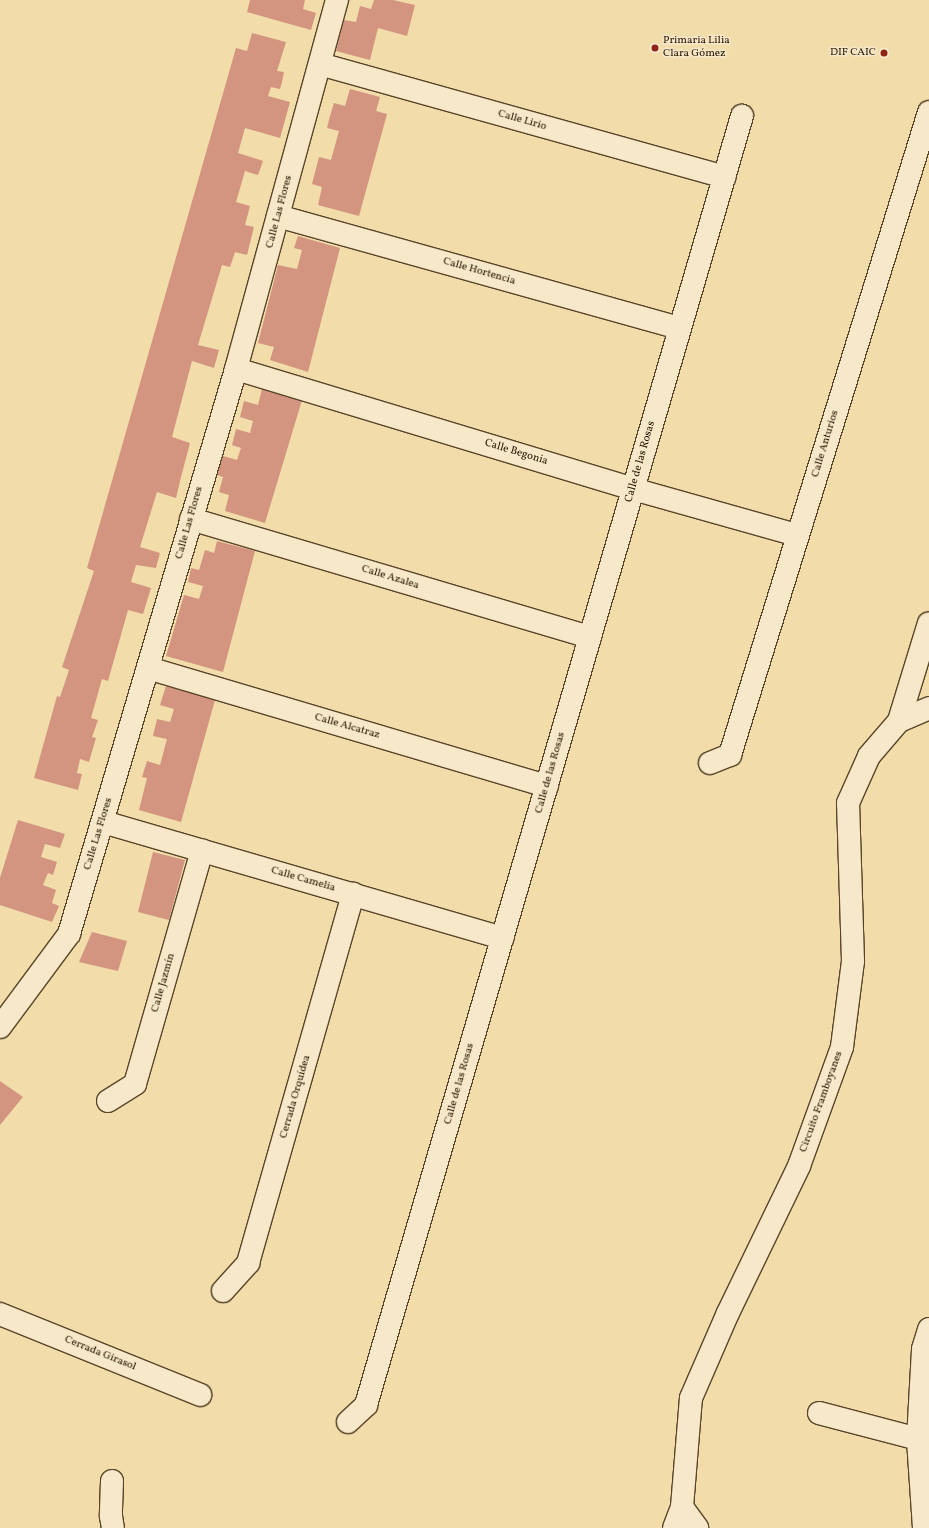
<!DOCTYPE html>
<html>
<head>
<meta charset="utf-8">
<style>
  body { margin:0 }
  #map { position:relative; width:929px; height:1528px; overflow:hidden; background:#f1dcaa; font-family:Vollkorn,serif }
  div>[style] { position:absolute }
  .building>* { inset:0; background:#d39480 }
  .roads { filter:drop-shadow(1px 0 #5a452a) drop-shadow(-1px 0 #5a452a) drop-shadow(0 1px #5a452a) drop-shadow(0 -1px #5a452a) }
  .street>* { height:22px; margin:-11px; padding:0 11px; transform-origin:11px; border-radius:11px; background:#f6e8c8 }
  .dots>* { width:11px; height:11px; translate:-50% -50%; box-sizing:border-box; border:2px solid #f6e8c8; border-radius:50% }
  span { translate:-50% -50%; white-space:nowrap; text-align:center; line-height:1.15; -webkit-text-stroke:3px #f6e8c8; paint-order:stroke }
  .poi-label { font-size:11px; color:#281300 }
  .left { translate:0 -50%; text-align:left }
  .right { translate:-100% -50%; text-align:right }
  .street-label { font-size:11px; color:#281300 }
</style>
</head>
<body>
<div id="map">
  <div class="building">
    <div style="clip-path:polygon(250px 0,305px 0,303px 9px,316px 13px,311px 30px,247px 12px)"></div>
    <div style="clip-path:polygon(374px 0,393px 0,415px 5px,407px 36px,378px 28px,370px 60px,336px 51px,344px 20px,356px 22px,360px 6px,371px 9px)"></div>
    <div style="clip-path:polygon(252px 33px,286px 42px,277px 71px,284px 72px,282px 82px,280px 89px,271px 87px,268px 96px,290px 102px,280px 138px,245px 128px,238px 153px,263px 161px,258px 175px,245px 171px,236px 202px,250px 206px,245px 225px,254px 227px,247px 255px,235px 252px,230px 267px,222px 265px,198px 345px,219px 350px,214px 368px,192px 361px,172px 437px,190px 443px,181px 477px,176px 498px,157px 492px,140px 547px,160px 553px,156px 568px,136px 565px,131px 582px,151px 588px,143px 614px,128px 610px,108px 681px,102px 679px,91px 718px,98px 720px,92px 737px,96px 738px,89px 762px,80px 759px,77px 773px,82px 774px,78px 790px,34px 778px,57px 696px,60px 697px,69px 670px,62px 667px,94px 571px,87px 568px,236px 48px,247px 51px)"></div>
    <div style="clip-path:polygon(350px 89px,380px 97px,376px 111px,387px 114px,359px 216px,318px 205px,322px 187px,312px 184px,319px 157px,331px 160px,339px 131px,327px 128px,330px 116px,334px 103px,345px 106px)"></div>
    <div style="clip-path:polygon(298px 236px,340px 248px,308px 372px,270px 360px,274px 347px,258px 343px,278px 265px,297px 269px,302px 250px,294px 248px)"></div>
    <div style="clip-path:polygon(262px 389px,302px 400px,265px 523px,225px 511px,229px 495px,219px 492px,223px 477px,217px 475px,223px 456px,237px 460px,241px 448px,232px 445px,236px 429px,250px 433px,253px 421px,240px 417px,244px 401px,258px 405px)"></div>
    <div style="clip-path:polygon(217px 541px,255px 551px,223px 672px,166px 656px,184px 595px,199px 599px,203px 586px,188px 582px,191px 568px,199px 570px,205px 550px,214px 553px)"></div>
    <div style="clip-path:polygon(166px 686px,215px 700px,181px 822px,139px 810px,147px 778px,142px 777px,147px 761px,160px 765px,167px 739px,153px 736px,157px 719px,170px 722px,174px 709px,160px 705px)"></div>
    <div style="clip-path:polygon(18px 820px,65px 834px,60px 848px,45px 844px,41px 857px,57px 862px,53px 875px,48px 873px,43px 885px,56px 890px,52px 903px,59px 906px,52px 922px,0 905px,0 878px)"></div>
    <div style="clip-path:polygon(153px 852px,185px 860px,169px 920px,138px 912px)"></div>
    <div style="clip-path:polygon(92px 932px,127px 941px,118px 971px,79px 962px)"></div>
    <div style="clip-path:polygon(0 1081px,23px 1097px,0 1125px)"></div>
  </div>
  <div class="roads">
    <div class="street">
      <div style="left:320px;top:64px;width:420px;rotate:15.6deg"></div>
      <div style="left:278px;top:216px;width:417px;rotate:15.6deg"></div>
      <div style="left:236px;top:369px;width:415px;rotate:16.8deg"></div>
      <div style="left:633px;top:489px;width:170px;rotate:15.7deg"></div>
      <div style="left:191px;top:519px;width:416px;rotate:16.5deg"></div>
      <div style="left:148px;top:668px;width:416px;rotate:16.5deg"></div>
      <div style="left:899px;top:721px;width:102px;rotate:-73deg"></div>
      <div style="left:710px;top:763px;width:22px;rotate:-22deg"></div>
      <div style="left:730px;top:755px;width:673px;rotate:-72.8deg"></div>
      <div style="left:103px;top:822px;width:416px;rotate:16.2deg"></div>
      <div style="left:0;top:1027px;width:116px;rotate:-53.4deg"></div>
      <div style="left:69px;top:934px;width:589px;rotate:-73.53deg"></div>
      <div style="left:236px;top:369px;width:383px;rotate:-74.7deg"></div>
      <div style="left:108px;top:1101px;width:32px;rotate:-32deg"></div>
      <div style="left:135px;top:1084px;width:243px;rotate:-74deg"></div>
      <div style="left:223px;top:1291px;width:38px;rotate:-48deg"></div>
      <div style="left:248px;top:1263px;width:384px;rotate:-74.1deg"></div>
      <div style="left:0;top:1314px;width:216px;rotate:22deg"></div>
      <div style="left:819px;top:1413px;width:102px;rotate:14.7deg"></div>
      <div style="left:348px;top:1422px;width:25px;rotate:-43deg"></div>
      <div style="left:366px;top:1405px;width:1343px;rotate:-73.74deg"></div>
      <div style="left:112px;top:1481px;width:35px;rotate:92deg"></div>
      <div style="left:111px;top:1516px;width:12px;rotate:81deg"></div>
      <div style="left:682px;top:1507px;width:26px;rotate:54deg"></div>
      <div style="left:674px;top:1528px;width:22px;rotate:-69deg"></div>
      <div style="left:682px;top:1507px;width:109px;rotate:-85.3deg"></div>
      <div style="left:691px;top:1398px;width:93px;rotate:-66.5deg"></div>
      <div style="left:728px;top:1313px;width:163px;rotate:-64.2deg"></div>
      <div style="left:799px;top:1166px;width:127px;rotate:-70.1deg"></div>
      <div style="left:842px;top:1047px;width:87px;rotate:-82.7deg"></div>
      <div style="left:853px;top:961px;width:158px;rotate:-91.8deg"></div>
      <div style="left:848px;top:803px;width:51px;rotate:-65.9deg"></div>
      <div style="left:869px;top:756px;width:46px;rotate:-49.4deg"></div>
      <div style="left:899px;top:721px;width:33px;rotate:-23deg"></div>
      <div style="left:924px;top:1528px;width:89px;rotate:-93.9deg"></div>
      <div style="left:918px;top:1439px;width:90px;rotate:-86.8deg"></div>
      <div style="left:923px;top:1349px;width:21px;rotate:-73deg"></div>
    </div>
  </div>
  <div class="dots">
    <div style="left:655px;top:48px;background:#8f2418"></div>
    <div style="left:884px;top:53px;background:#8f2418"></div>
  </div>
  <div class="poi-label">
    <span class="left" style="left:663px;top:48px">Primaria Lilia<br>Clara Gómez</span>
    <span class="right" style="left:876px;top:53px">DIF CAIC</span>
  </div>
  <div class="street-label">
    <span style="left:522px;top:121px;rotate:16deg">Calle Lirio</span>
    <span style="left:280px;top:212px;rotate:-75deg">Calle Las Flores</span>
    <span style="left:479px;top:272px;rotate:16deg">Calle Hortencia</span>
    <span style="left:826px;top:444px;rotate:-73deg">Calle Anturios</span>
    <span style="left:516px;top:453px;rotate:17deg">Calle Begonia</span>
    <span style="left:641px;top:462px;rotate:-74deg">Calle de las Rosas</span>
    <span style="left:190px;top:523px;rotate:-74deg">Calle Las Flores</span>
    <span style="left:390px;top:578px;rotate:17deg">Calle Azalea</span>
    <span style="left:347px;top:727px;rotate:16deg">Calle Alcatraz</span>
    <span style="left:551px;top:773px;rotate:-74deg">Calle de las Rosas</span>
    <span style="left:99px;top:834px;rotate:-73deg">Calle Las Flores</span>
    <span style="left:303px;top:880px;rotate:16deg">Calle Camelia</span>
    <span style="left:164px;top:983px;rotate:-74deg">Calle Jazmín</span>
    <span style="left:460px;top:1084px;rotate:-74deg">Calle de las Rosas</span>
    <span style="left:296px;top:1097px;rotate:-74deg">Cerrada Orquídea</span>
    <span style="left:822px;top:1102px;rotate:-70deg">Circuito Framboyanes</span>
    <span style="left:100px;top:1354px;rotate:22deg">Cerrada Girasol</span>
  </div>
</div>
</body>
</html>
